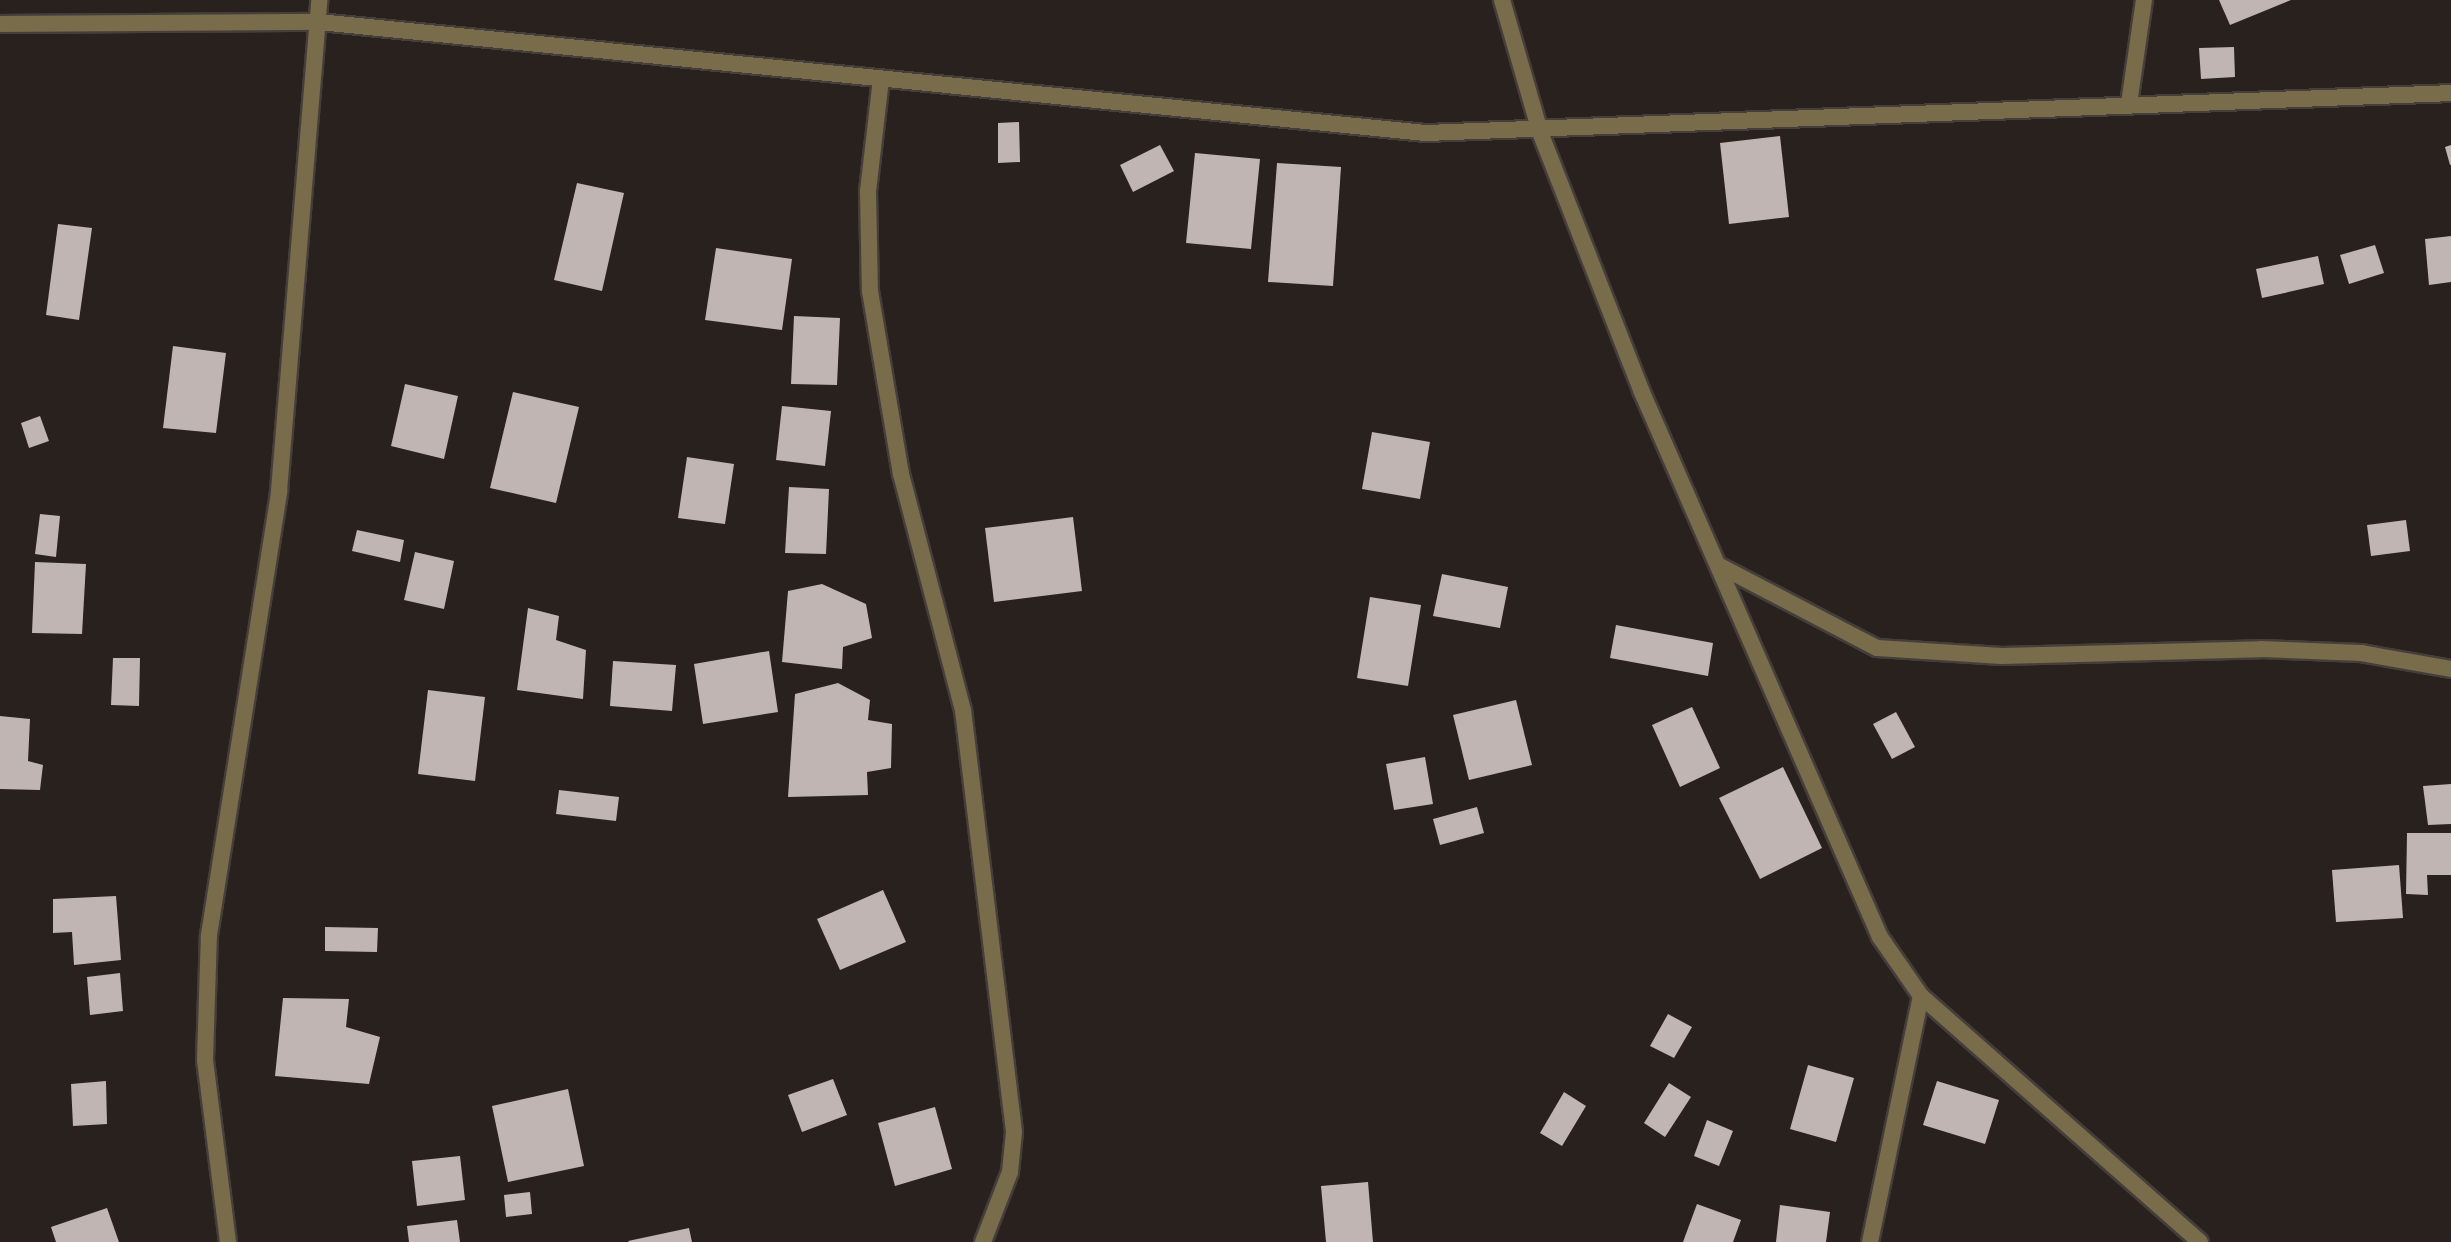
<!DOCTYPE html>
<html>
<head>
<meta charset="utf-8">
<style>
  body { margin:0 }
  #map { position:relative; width:2451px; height:1242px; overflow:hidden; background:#29211e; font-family:"DM Sans",sans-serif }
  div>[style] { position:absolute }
  .building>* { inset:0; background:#c0b5b2 }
  .roads { filter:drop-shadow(2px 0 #453e3b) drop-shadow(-2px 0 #453e3b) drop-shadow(0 2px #453e3b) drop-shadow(0 -2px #453e3b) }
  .minor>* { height:16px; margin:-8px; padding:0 8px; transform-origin:8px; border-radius:8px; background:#786c4b }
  span { translate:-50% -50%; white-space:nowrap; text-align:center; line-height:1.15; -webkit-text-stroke:8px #0f0c0a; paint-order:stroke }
</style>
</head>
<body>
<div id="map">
  <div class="building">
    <div style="clip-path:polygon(2219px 0,2291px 0,2230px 25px)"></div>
    <div style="clip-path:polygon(2234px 47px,2235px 77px,2201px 79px,2199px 48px)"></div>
    <div style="clip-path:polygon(1019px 122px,1020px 162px,998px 163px,998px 123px)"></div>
    <div style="clip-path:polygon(1780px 136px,1789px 217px,1729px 224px,1720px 143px)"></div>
    <div style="clip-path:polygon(1160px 145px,1174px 171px,1133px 192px,1120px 165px)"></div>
    <div style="clip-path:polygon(2451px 145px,2451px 165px,2450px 165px,2445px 147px)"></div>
    <div style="clip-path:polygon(1195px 153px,1260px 159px,1251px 249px,1186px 243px)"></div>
    <div style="clip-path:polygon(1277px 163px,1341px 167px,1333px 286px,1268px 282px)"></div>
    <div style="clip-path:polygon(577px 183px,624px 193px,602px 291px,554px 280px)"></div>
    <div style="clip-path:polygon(58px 224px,92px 228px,79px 320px,46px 315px)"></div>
    <div style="clip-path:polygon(2451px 236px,2451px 282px,2429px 285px,2425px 239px)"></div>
    <div style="clip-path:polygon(2375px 245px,2384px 273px,2349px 284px,2340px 255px)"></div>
    <div style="clip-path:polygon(716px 248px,792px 259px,782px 330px,705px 320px)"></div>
    <div style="clip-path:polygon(2318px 256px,2324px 284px,2262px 298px,2256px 269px)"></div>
    <div style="clip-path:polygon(794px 316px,840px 318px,837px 385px,791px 384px)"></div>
    <div style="clip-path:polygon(173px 346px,226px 353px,216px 433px,163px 428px)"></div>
    <div style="clip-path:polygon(405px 384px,458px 396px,444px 459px,391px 446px)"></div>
    <div style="clip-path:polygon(513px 392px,579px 407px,556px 503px,490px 488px)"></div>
    <div style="clip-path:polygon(782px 406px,831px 411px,825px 466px,776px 460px)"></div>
    <div style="clip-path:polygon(40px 416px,49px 441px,29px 448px,21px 423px)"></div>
    <div style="clip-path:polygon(1372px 432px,1430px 442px,1420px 499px,1362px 489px)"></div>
    <div style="clip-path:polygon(687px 457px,734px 464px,725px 524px,678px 518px)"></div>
    <div style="clip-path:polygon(789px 487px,829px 489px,826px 554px,785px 553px)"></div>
    <div style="clip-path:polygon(40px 514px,60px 516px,56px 557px,35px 554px)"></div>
    <div style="clip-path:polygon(1073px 517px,1082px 591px,994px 602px,985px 528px)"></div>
    <div style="clip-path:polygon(2406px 520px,2410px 551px,2371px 556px,2367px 525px)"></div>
    <div style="clip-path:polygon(357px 530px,404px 540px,400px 562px,352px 551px)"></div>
    <div style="clip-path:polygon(415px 552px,454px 561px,444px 609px,404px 600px)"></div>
    <div style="clip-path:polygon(35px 562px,86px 564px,82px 634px,32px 633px)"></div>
    <div style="clip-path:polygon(1442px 574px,1508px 587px,1500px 628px,1433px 616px)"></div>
    <div style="clip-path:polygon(822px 584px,866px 604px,872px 638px,843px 647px,842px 669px,782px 662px,788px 591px)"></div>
    <div style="clip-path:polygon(1370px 597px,1421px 605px,1408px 686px,1357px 678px)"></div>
    <div style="clip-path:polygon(528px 608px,559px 616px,556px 640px,586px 650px,583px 699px,517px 690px)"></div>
    <div style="clip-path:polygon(1616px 625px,1713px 643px,1708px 676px,1610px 658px)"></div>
    <div style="clip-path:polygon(769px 651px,778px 712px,703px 724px,694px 664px)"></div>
    <div style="clip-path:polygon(113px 658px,140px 658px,139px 706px,111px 705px)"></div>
    <div style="clip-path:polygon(613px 661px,676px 665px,672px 711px,610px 706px)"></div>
    <div style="clip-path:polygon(838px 683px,870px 700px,868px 720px,892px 724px,891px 768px,867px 772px,868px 795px,788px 797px,795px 694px)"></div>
    <div style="clip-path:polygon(428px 690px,485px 697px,475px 781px,418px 774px)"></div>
    <div style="clip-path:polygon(1516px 700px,1532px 765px,1469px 780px,1453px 715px)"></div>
    <div style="clip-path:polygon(1692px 707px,1720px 768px,1680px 787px,1652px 725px)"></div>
    <div style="clip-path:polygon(1896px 712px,1915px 747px,1892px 759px,1873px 724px)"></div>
    <div style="clip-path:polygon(0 716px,30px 719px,28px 761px,43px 765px,40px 790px,0 789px)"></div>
    <div style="clip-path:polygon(1425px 757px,1433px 804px,1394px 810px,1386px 764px)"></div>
    <div style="clip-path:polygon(1783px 767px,1822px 848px,1760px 879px,1719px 798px)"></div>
    <div style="clip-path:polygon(2451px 784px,2451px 824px,2428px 825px,2423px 786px)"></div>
    <div style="clip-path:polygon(559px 790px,619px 797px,616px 821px,556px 814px)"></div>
    <div style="clip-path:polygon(1477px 807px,1484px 833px,1440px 845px,1433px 819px)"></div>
    <div style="clip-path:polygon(2407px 833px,2451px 833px,2451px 875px,2427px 875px,2428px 895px,2406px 894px)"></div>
    <div style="clip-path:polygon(2399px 865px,2403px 918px,2336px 922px,2332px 870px)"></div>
    <div style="clip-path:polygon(883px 890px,906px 942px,840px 970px,817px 919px)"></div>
    <div style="clip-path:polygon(116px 896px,121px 960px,74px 965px,72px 932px,53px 933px,53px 899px)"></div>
    <div style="clip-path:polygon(325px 927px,378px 928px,377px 952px,325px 951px)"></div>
    <div style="clip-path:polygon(120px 973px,123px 1011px,90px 1015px,87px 977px)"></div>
    <div style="clip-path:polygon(283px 998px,349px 999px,346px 1027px,380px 1037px,369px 1084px,275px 1076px)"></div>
    <div style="clip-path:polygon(1668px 1014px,1692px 1027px,1674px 1058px,1650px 1046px)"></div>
    <div style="clip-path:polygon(1808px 1065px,1854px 1078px,1836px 1142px,1790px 1129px)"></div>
    <div style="clip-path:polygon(833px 1079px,847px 1115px,802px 1132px,788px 1095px)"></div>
    <div style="clip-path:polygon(106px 1081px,107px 1124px,73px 1126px,71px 1084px)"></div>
    <div style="clip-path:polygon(1937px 1081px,1999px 1100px,1985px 1144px,1923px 1125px)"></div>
    <div style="clip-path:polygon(1669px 1083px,1691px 1097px,1665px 1137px,1644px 1123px)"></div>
    <div style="clip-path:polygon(568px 1089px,584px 1166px,508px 1182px,492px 1106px)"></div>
    <div style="clip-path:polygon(1564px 1092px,1586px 1106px,1562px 1146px,1540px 1133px)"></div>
    <div style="clip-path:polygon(935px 1107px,952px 1169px,895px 1186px,878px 1123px)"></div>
    <div style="clip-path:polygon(1707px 1120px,1733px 1131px,1719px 1166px,1694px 1156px)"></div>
    <div style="clip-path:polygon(460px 1156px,465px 1200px,417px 1206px,412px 1161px)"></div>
    <div style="clip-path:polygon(1368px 1182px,1373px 1242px,1326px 1242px,1321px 1186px)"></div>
    <div style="clip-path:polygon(530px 1192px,532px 1214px,506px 1217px,504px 1195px)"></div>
    <div style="clip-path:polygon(1697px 1204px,1741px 1220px,1733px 1242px,1683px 1242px)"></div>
    <div style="clip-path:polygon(1780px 1205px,1830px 1212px,1826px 1242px,1776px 1242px)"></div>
    <div style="clip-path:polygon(107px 1208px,119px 1242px,56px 1242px,51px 1227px)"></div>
    <div style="clip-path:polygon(457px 1220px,460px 1242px,409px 1242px,407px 1226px)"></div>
    <div style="clip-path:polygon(689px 1228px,692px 1242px,629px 1242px,628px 1241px)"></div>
  </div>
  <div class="roads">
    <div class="minor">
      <div style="left:1502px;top:0;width:137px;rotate:73.9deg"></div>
      <div style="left:1540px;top:132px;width:277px;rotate:68.6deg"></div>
      <div style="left:1641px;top:390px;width:597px;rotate:66.4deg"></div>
      <div style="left:1880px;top:937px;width:72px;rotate:55.2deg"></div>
      <div style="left:1921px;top:996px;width:372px;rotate:41.4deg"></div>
      <div style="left:0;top:24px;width:319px;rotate:-0.4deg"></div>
      <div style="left:319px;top:22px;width:1113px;rotate:5.73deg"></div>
      <div style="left:1426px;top:133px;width:1026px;rotate:-2.23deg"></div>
      <div style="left:881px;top:79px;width:113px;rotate:96.6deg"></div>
      <div style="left:868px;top:191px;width:100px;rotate:88.9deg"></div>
      <div style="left:870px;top:291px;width:186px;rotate:80.4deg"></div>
      <div style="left:901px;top:474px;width:244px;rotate:75.3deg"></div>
      <div style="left:963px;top:710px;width:425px;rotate:83.1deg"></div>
      <div style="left:1014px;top:1132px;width:40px;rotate:95.7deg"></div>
      <div style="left:1010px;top:1172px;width:75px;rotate:111.1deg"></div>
      <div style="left:2129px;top:104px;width:105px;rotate:-81.8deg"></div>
      <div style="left:1718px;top:565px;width:179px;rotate:27.6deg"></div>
      <div style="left:1877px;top:648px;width:125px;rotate:3.7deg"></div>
      <div style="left:2002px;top:656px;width:259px;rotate:-1.5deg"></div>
      <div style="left:2261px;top:649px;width:100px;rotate:2.3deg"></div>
      <div style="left:2361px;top:653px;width:91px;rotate:10.1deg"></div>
      <div style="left:228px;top:1242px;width:183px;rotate:-97.2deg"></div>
      <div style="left:205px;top:1060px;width:125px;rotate:-88.2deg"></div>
      <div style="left:209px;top:935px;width:449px;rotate:-81deg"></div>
      <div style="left:279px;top:491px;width:493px;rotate:-85.3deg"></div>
      <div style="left:1870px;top:1242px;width:251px;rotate:-78.3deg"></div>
    </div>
  </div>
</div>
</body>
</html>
